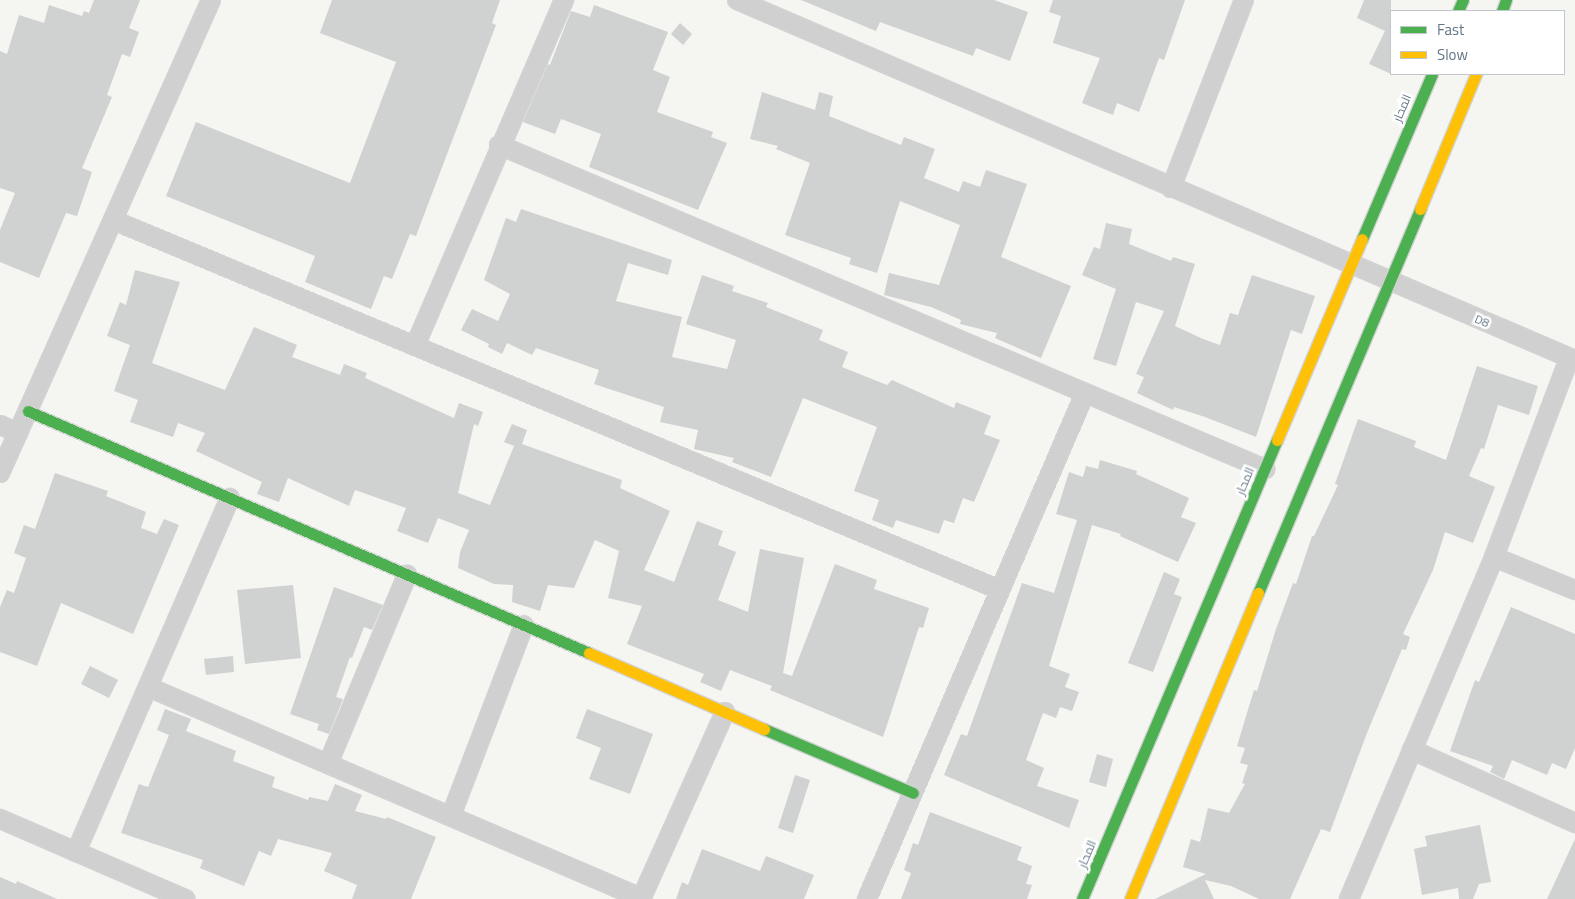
<!DOCTYPE html>
<html>
<head>
<meta charset="utf-8">
<style>
  body { margin:0 }
  #map { position:relative; width:1575px; height:899px; overflow:hidden; background:#f5f5f2; font-family:"Titillium Web",Cairo,sans-serif }
  div>[style] { position:absolute }
  .building>* { inset:0; background:#d0d1d1 }
  .roads { filter:drop-shadow(1px 0 #d2d3d3) drop-shadow(-1px 0 #d2d3d3) drop-shadow(0 1px #d2d3d3) drop-shadow(0 -1px #d2d3d3) }
  .street>* { height:18px; margin:-9px; padding:0 9px; transform-origin:9px; border-radius:9px; background:#d0d0d1 }
  .fast>* { height:11px; margin:-5.5px; padding:0 5.5px; transform-origin:5.5px; border-radius:5.5px; background:#4caf50 }
  .slow>* { height:11px; margin:-5.5px; padding:0 5.5px; transform-origin:5.5px; border-radius:5.5px; background:#ffc107 }
  span { translate:-50% -50%; white-space:nowrap; text-align:center; line-height:1.15; -webkit-text-stroke:5px #fff; paint-order:stroke }
  .street-label { font-size:12px; color:#627685 }
  .legend { position:absolute; left:1390px; top:10px; width:175px; height:65px; box-sizing:border-box; background:#fff; border:1px solid #c0c8ce; margin:0; padding:6px 9px; list-style:none; font-size:15px; color:#627685 }
  .legend li { display:flex; align-items:center; gap:10px; height:25px }
  .legend b { width:25px; border:1px solid #c0c8ce }
</style>
</head>
<body>
<div id="map">
  <div class="building">
    <div style="clip-path:polygon(94px 0,140px 0,129px 28px,139px 32px,130px 57px,122px 54px,107px 95px,112px 97px,82px 168px,92px 172px,77px 216px,66px 213px,39px 278px,0 262px,0 230px,15px 193px,0 188px,0 51px,7px 54px,19px 15px,44px 23px,49px 5px,82px 16px,84px 11px,89px 13px)"></div>
    <div style="clip-path:polygon(332px 0,500px 0,492px 23px,496px 25px,416px 236px,410px 234px,392px 279px,384px 276px,371px 309px,305px 282px,315px 256px,166px 196px,196px 122px,350px 183px,396px 62px,320px 33px)"></div>
    <div style="clip-path:polygon(801px 0,994px 0,1028px 12px,1010px 61px,976px 48px,973px 56px,880px 22px,876px 31px)"></div>
    <div style="clip-path:polygon(1053px 0,1185px 0,1164px 60px,1159px 58px,1139px 112px,1117px 103px,1113px 115px,1082px 103px,1100px 58px,1053px 43px,1061px 16px,1049px 12px)"></div>
    <div style="clip-path:polygon(1364px 0,1391px 0,1391px 74px,1369px 64px,1385px 31px,1357px 18px)"></div>
    <div style="clip-path:polygon(594px 5px,668px 32px,653px 70px,670px 77px,657px 112px,713px 132px,711px 137px,727px 143px,698px 210px,589px 167px,601px 134px,561px 119px,555px 134px,523px 122px,548px 64px,550px 65px,571px 11px,590px 17px)"></div>
    <div style="clip-path:polygon(680px 23px,692px 34px,683px 45px,671px 34px)"></div>
    <div style="clip-path:polygon(762px 92px,815px 110px,819px 92px,833px 96px,829px 116px,901px 145px,904px 137px,935px 149px,924px 178px,959px 192px,963px 181px,980px 187px,986px 170px,1027px 184px,1001px 257px,1071px 286px,1041px 358px,995px 338px,997px 333px,960px 324px,961px 320px,931px 307px,884px 295px,889px 273px,939px 285px,960px 225px,900px 201px,877px 273px,849px 264px,851px 258px,785px 235px,810px 163px,776px 149px,778px 146px,750px 139px)"></div>
    <div style="clip-path:polygon(521px 209px,672px 260px,668px 275px,628px 263px,616px 301px,682px 317px,672px 357px,727px 369px,736px 340px,686px 324px,702px 275px,734px 286px,732px 291px,768px 303px,766px 307px,823px 330px,819px 340px,848px 352px,842px 367px,887px 385px,892px 380px,954px 408px,956px 402px,991px 416px,984px 434px,1000px 440px,974px 502px,963px 498px,954px 523px,944px 520px,939px 534px,896px 520px,893px 528px,872px 520px,879px 500px,854px 491px,877px 427px,803px 398px,771px 477px,732px 462px,734px 458px,694px 449px,698px 430px,660px 422px,664px 407px,594px 384px,599px 370px,536px 348px,532px 355px,507px 343px,502px 354px,488px 347px,489px 344px,461px 330px,472px 309px,498px 321px,510px 294px,484px 280px,506px 218px,516px 222px)"></div>
    <div style="clip-path:polygon(1106px 223px,1132px 229px,1129px 244px,1171px 261px,1173px 257px,1195px 264px,1175px 326px,1203px 339px,1220px 345px,1230px 313px,1238px 315px,1252px 275px,1315px 296px,1302px 334px,1291px 330px,1256px 437px,1205px 417px,1174px 407px,1173px 410px,1137px 393px,1144px 377px,1136px 374px,1164px 311px,1136px 302px,1116px 366px,1093px 359px,1116px 289px,1082px 275px,1094px 247px,1100px 249px)"></div>
    <div style="clip-path:polygon(135px 270px,180px 282px,152px 363px,225px 390px,254px 327px,297px 345px,292px 357px,340px 375px,344px 364px,367px 373px,365px 378px,454px 418px,459px 403px,483px 412px,478px 426px,474px 424px,458px 493px,490px 505px,514px 446px,504px 442px,512px 424px,527px 430px,522px 444px,622px 480px,620px 488px,670px 511px,644px 570px,674px 582px,697px 521px,723px 531px,718px 545px,736px 552px,718px 600px,748px 612px,760px 549px,804px 558px,783px 673px,792px 676px,835px 564px,877px 580px,874px 589px,929px 608px,923px 628px,919px 627px,883px 737px,770px 690px,772px 686px,730px 670px,721px 691px,700px 682px,704px 674px,627px 644px,642px 606px,608px 598px,619px 551px,595px 540px,574px 588px,548px 585px,540px 611px,512px 602px,513px 585px,494px 584px,458px 568px,460px 552px,469px 530px,438px 518px,428px 543px,397px 531px,406px 508px,355px 490px,349px 506px,288px 478px,279px 502px,257px 494px,262px 482px,196px 451px,205px 433px,178px 423px,173px 437px,130px 422px,138px 400px,114px 391px,130px 345px,107px 336px,120px 302px,126px 305px)"></div>
    <div style="clip-path:polygon(1477px 366px,1538px 386px,1529px 415px,1498px 405px,1484px 449px,1481px 448px,1469px 476px,1495px 487px,1473px 543px,1445px 532px,1433px 570px,1403px 634px,1410px 637px,1406px 650px,1402px 649px,1367px 733px,1330px 832px,1321px 829px,1290px 899px,1259px 899px,1231px 886px,1205px 880px,1214px 899px,1155px 899px,1206px 874px,1183px 867px,1191px 839px,1200px 842px,1208px 808px,1229px 813px,1245px 784px,1242px 783px,1248px 765px,1240px 763px,1245px 748px,1237px 746px,1254px 690px,1257px 691px,1276px 629px,1293px 583px,1296px 584px,1312px 536px,1314px 536px,1338px 485px,1335px 484px,1358px 419px,1416px 441px,1414px 447px,1446px 460px)"></div>
    <div style="clip-path:polygon(1100px 460px,1137px 471px,1136px 474px,1189px 498px,1181px 517px,1196px 523px,1178px 562px,1120px 536px,1121px 534px,1092px 525px,1049px 666px,1070px 674px,1065px 687px,1079px 692px,1072px 711px,1060px 707px,1056px 718px,1043px 713px,1026px 760px,1044px 768px,1037px 786px,1079px 800px,1069px 828px,944px 775px,961px 734px,967px 736px,1022px 583px,1054px 593px,1077px 520px,1056px 514px,1069px 472px,1083px 477px,1086px 466px,1098px 469px)"></div>
    <div style="clip-path:polygon(55px 473px,108px 491px,106px 496px,146px 512px,141px 528px,157px 534px,164px 519px,179px 525px,133px 634px,61px 603px,37px 666px,0 652px,0 607px,7px 590px,14px 593px,26px 558px,14px 553px,24px 525px,35px 529px)"></div>
    <div style="clip-path:polygon(1164px 572px,1180px 579px,1174px 594px,1182px 597px,1153px 672px,1128px 663px)"></div>
    <div style="clip-path:polygon(293px 585px,301px 658px,245px 664px,237px 590px)"></div>
    <div style="clip-path:polygon(334px 587px,383px 605px,372px 630px,364px 627px,352px 658px,350px 657px,336px 697px,343px 699px,329px 734px,317px 730px,319px 724px,290px 714px)"></div>
    <div style="clip-path:polygon(1511px 607px,1575px 634px,1575px 748px,1566px 769px,1552px 763px,1547px 775px,1512px 760px,1504px 779px,1490px 772px,1493px 766px,1450px 751px,1475px 680px,1479px 682px)"></div>
    <div style="clip-path:polygon(233px 656px,234px 672px,206px 675px,204px 659px)"></div>
    <div style="clip-path:polygon(90px 666px,118px 680px,109px 698px,81px 684px)"></div>
    <div style="clip-path:polygon(165px 709px,191px 719px,186px 731px,236px 751px,233px 761px,275px 777px,272px 787px,308px 800px,309px 797px,328px 801px,335px 784px,362px 795px,355px 811px,386px 819px,387px 817px,436px 837px,411px 899px,352px 899px,357px 885px,324px 871px,332px 853px,278px 839px,271px 856px,259px 851px,244px 886px,200px 868px,203px 860px,121px 833px,139px 784px,148px 787px,169px 735px,157px 730px)"></div>
    <div style="clip-path:polygon(587px 709px,653px 734px,630px 794px,589px 779px,601px 748px,576px 738px)"></div>
    <div style="clip-path:polygon(1097px 754px,1113px 759px,1106px 787px,1089px 782px)"></div>
    <div style="clip-path:polygon(795px 775px,810px 780px,793px 833px,778px 828px)"></div>
    <div style="clip-path:polygon(930px 812px,1022px 847px,1017px 860px,1032px 866px,1026px 884px,1032px 885px,1027px 899px,901px 899px,911px 873px,904px 870px,913px 843px,918px 845px)"></div>
    <div style="clip-path:polygon(1480px 825px,1491px 882px,1479px 884px,1473px 899px,1459px 899px,1458px 888px,1422px 895px,1414px 849px,1427px 846px,1425px 836px)"></div>
    <div style="clip-path:polygon(1575px 839px,1575px 899px,1547px 899px)"></div>
    <div style="clip-path:polygon(702px 849px,760px 871px,766px 856px,814px 875px,804px 899px,676px 899px,682px 882px,688px 885px)"></div>
    <div style="clip-path:polygon(0 877px,16px 884px,17px 881px,57px 899px,0 899px)"></div>
  </div>
  <div class="roads">
    <div class="street">
      <div style="left:737px;top:0;width:912px;rotate:23.25deg"></div>
      <div style="left:499px;top:145px;width:832px;rotate:22.93deg"></div>
      <div style="left:1171px;top:188px;width:202px;rotate:-68.8deg"></div>
      <div style="left:113px;top:220px;width:961px;rotate:22.64deg"></div>
      <div style="left:415px;top:346px;width:377px;rotate:-66.7deg"></div>
      <div style="left:0;top:425px;width:20px;rotate:24deg"></div>
      <div style="left:0;top:473px;width:518px;rotate:-65.96deg"></div>
      <div style="left:1494px;top:557px;width:213px;rotate:-69.3deg"></div>
      <div style="left:148px;top:687px;width:536px;rotate:23.17deg"></div>
      <div style="left:1412px;top:750px;width:179px;rotate:24.1deg"></div>
      <div style="left:328px;top:764px;width:205px;rotate:-67.3deg"></div>
      <div style="left:451px;top:816px;width:204px;rotate:-69.1deg"></div>
      <div style="left:0;top:819px;width:202px;rotate:23.4deg"></div>
      <div style="left:76px;top:852px;width:386px;rotate:-66.5deg"></div>
      <div style="left:641px;top:899px;width:205px;rotate:-65.8deg"></div>
      <div style="left:867px;top:899px;width:551px;rotate:-66.69deg"></div>
      <div style="left:1349px;top:899px;width:371px;rotate:-67deg"></div>
      <div style="left:1494px;top:557px;width:87px;rotate:22.2deg"></div>
    </div>
    <div class="fast">
      <div style="left:1458px;top:11px;width:12px;rotate:-66deg"></div>
      <div style="left:1502px;top:11px;width:12px;rotate:-70deg"></div>
      <div style="left:1362px;top:239px;width:179px;rotate:-67deg"></div>
      <div style="left:28px;top:411px;width:611px;rotate:23.33deg"></div>
      <div style="left:1258px;top:593px;width:417px;rotate:-67.1deg"></div>
      <div style="left:764px;top:729px;width:162px;rotate:23.2deg"></div>
      <div style="left:1082px;top:899px;width:499px;rotate:-67deg"></div>
    </div>
    <div class="slow">
      <div style="left:1420px;top:209px;width:146px;rotate:-67.5deg"></div>
      <div style="left:1277px;top:440px;width:218px;rotate:-67.1deg"></div>
      <div style="left:589px;top:653px;width:191px;rotate:23.5deg"></div>
      <div style="left:1130px;top:899px;width:332px;rotate:-67.3deg"></div>
    </div>
  </div>
  <div class="street-label">
    <span style="left:1402px;top:108px;rotate:-67deg">المحار</span>
    <span style="left:1482px;top:321px;rotate:23deg">D8</span>
    <span style="left:1245px;top:481px;rotate:-67deg">المحار</span>
    <span style="left:1087px;top:854px;rotate:-67deg">المحار</span>
  </div>
  <ul class="legend">
  <li><b style="height:6px;background:#4caf50"></b>Fast</li>
  <li><b style="height:6px;background:#ffc107"></b>Slow</li>
  </ul>
</div>
</body>
</html>
